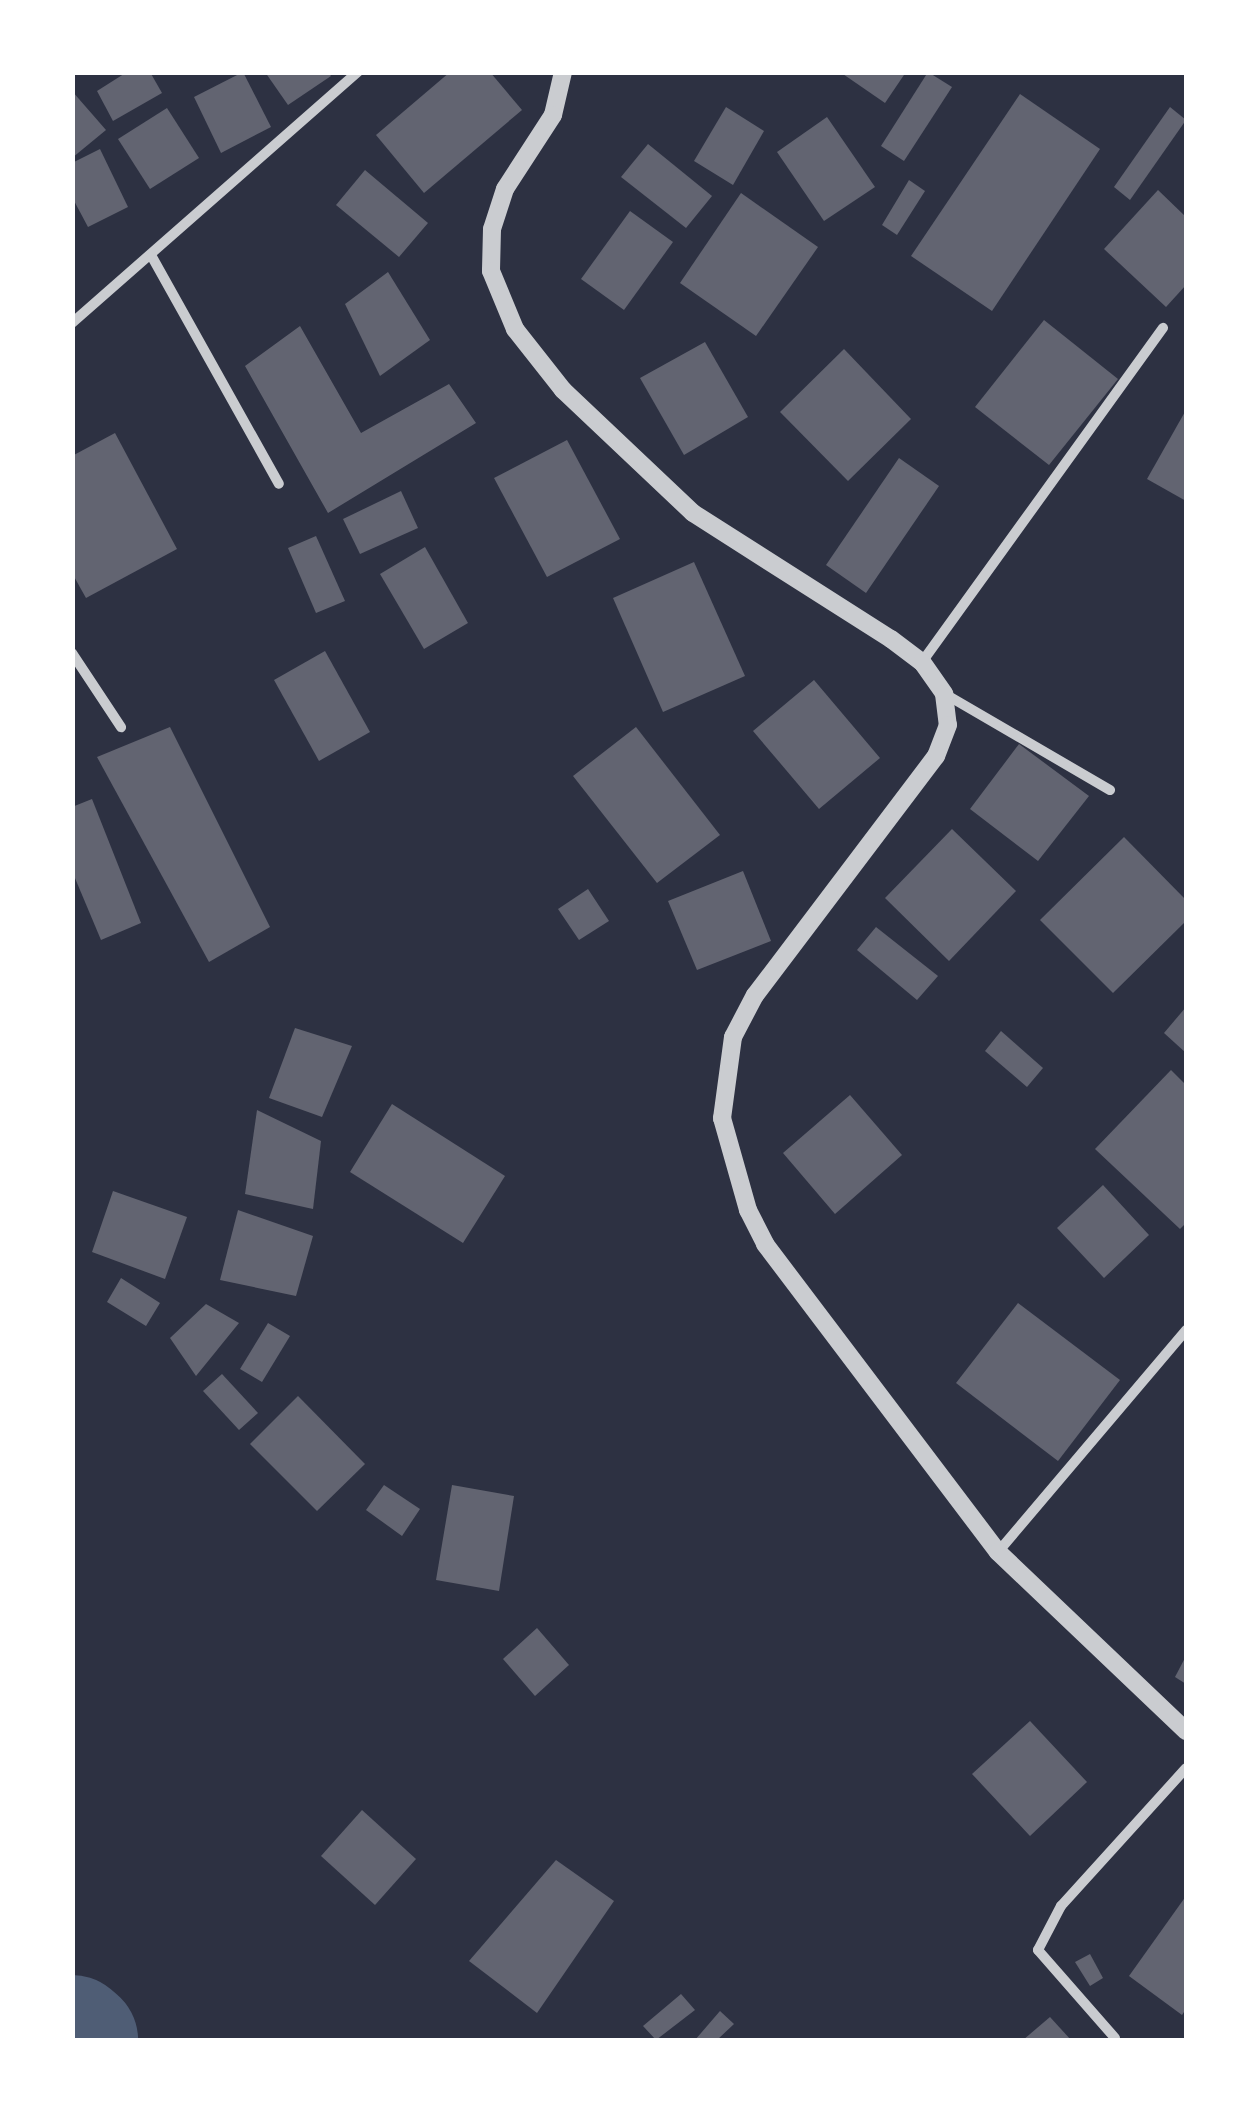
<!DOCTYPE html>
<html>
<head>
<meta charset="utf-8">
<style>
  body { margin:0 }
  #map { position:relative; width:1259px; height:2113px; overflow:hidden; background:#2d3142; font-family:"Work Sans",sans-serif }
  div>[style] { position:absolute }
  .river>* { height:120px; margin:-60px; padding:0 60px; transform-origin:60px; border-radius:60px; background:#4f5d75 }
  .building>* { inset:0; background:#626471 }
  .minor>* { height:10px; margin:-5px; padding:0 5px; transform-origin:5px; border-radius:5px; background:#caccd0 }
  .tertiary>* { height:18px; margin:-9px; padding:0 9px; transform-origin:9px; border-radius:9px; background:#caccd0 }
  span { translate:-50% -50%; white-space:nowrap; text-align:center; line-height:1.15; -webkit-text-stroke:8px #fff; paint-order:stroke }
  .frame { position:absolute; inset:0; border:75px solid #fff; pointer-events:none }
</style>
</head>
<body>
<div id="map">
  <div class="river">
    <div style="left:72px;top:2035px;width:8px;rotate:40deg"></div>
  </div>
  <div class="building">
    <div style="clip-path:polygon(127px 72px,150px 72px,162px 93px,113px 121px,97px 91px)"></div>
    <div style="clip-path:polygon(243px 72px,271px 127px,221px 153px,194px 97px)"></div>
    <div style="clip-path:polygon(265px 72px,328px 72px,331px 76px,288px 105px)"></div>
    <div style="clip-path:polygon(450px 72px,490px 72px,522px 110px,424px 193px,376px 135px)"></div>
    <div style="clip-path:polygon(840px 72px,906px 72px,885px 103px)"></div>
    <div style="clip-path:polygon(928px 72px,952px 87px,904px 161px,881px 146px)"></div>
    <div style="clip-path:polygon(72px 91px,106px 130px,72px 158px)"></div>
    <div style="clip-path:polygon(1020px 94px,1100px 149px,992px 311px,911px 256px)"></div>
    <div style="clip-path:polygon(726px 107px,764px 131px,733px 185px,694px 161px)"></div>
    <div style="clip-path:polygon(1170px 107px,1186px 120px,1130px 200px,1114px 187px)"></div>
    <div style="clip-path:polygon(167px 108px,199px 158px,150px 189px,118px 139px)"></div>
    <div style="clip-path:polygon(827px 117px,875px 187px,824px 221px,777px 152px)"></div>
    <div style="clip-path:polygon(648px 144px,712px 196px,686px 228px,621px 177px)"></div>
    <div style="clip-path:polygon(100px 149px,128px 207px,88px 227px,72px 197px,72px 163px)"></div>
    <div style="clip-path:polygon(365px 170px,428px 223px,399px 257px,336px 205px)"></div>
    <div style="clip-path:polygon(909px 180px,925px 191px,897px 235px,882px 225px)"></div>
    <div style="clip-path:polygon(1158px 190px,1186px 217px,1186px 285px,1166px 307px,1104px 249px)"></div>
    <div style="clip-path:polygon(741px 193px,818px 247px,756px 336px,680px 283px)"></div>
    <div style="clip-path:polygon(630px 211px,673px 242px,624px 310px,581px 279px)"></div>
    <div style="clip-path:polygon(388px 272px,430px 340px,380px 376px,345px 304px)"></div>
    <div style="clip-path:polygon(1044px 320px,1118px 379px,1049px 465px,975px 407px)"></div>
    <div style="clip-path:polygon(300px 326px,361px 433px,449px 384px,476px 423px,328px 513px,245px 366px)"></div>
    <div style="clip-path:polygon(705px 342px,748px 417px,684px 455px,640px 378px)"></div>
    <div style="clip-path:polygon(844px 349px,911px 419px,848px 481px,780px 412px)"></div>
    <div style="clip-path:polygon(1186px 410px,1186px 501px,1147px 479px)"></div>
    <div style="clip-path:polygon(115px 433px,177px 549px,86px 598px,72px 573px,72px 456px)"></div>
    <div style="clip-path:polygon(567px 440px,620px 539px,547px 577px,494px 478px)"></div>
    <div style="clip-path:polygon(899px 458px,939px 486px,866px 593px,826px 565px)"></div>
    <div style="clip-path:polygon(401px 491px,418px 528px,360px 554px,343px 519px)"></div>
    <div style="clip-path:polygon(316px 536px,345px 601px,316px 613px,288px 548px)"></div>
    <div style="clip-path:polygon(425px 547px,468px 623px,424px 649px,380px 574px)"></div>
    <div style="clip-path:polygon(694px 562px,745px 676px,663px 712px,613px 598px)"></div>
    <div style="clip-path:polygon(325px 651px,370px 732px,319px 761px,274px 680px)"></div>
    <div style="clip-path:polygon(814px 680px,880px 758px,819px 809px,753px 731px)"></div>
    <div style="clip-path:polygon(170px 727px,270px 927px,209px 962px,97px 757px)"></div>
    <div style="clip-path:polygon(636px 727px,720px 835px,657px 883px,573px 776px)"></div>
    <div style="clip-path:polygon(1019px 744px,1089px 796px,1038px 861px,970px 809px)"></div>
    <div style="clip-path:polygon(92px 799px,141px 923px,101px 940px,72px 871px,72px 807px)"></div>
    <div style="clip-path:polygon(952px 829px,1016px 891px,949px 961px,885px 898px)"></div>
    <div style="clip-path:polygon(1124px 837px,1186px 900px,1186px 921px,1113px 993px,1040px 920px)"></div>
    <div style="clip-path:polygon(743px 871px,771px 941px,697px 970px,668px 901px)"></div>
    <div style="clip-path:polygon(588px 889px,609px 921px,579px 940px,558px 909px)"></div>
    <div style="clip-path:polygon(876px 927px,938px 976px,917px 1000px,857px 950px)"></div>
    <div style="clip-path:polygon(1186px 1007px,1186px 1053px,1164px 1033px)"></div>
    <div style="clip-path:polygon(295px 1028px,352px 1046px,322px 1117px,269px 1098px)"></div>
    <div style="clip-path:polygon(1001px 1031px,1043px 1068px,1027px 1087px,985px 1051px)"></div>
    <div style="clip-path:polygon(1171px 1070px,1186px 1085px,1186px 1223px,1180px 1229px,1095px 1149px)"></div>
    <div style="clip-path:polygon(850px 1095px,902px 1155px,835px 1214px,783px 1153px)"></div>
    <div style="clip-path:polygon(392px 1104px,505px 1176px,463px 1243px,350px 1172px)"></div>
    <div style="clip-path:polygon(257px 1110px,321px 1141px,313px 1209px,245px 1194px)"></div>
    <div style="clip-path:polygon(1103px 1185px,1149px 1235px,1104px 1278px,1057px 1228px)"></div>
    <div style="clip-path:polygon(113px 1191px,187px 1217px,165px 1279px,92px 1252px)"></div>
    <div style="clip-path:polygon(238px 1210px,313px 1236px,296px 1296px,220px 1280px)"></div>
    <div style="clip-path:polygon(121px 1278px,160px 1303px,146px 1326px,107px 1302px)"></div>
    <div style="clip-path:polygon(1018px 1303px,1120px 1380px,1058px 1461px,956px 1383px)"></div>
    <div style="clip-path:polygon(206px 1304px,239px 1323px,196px 1376px,170px 1338px)"></div>
    <div style="clip-path:polygon(268px 1323px,290px 1336px,262px 1382px,240px 1369px)"></div>
    <div style="clip-path:polygon(222px 1374px,258px 1413px,239px 1430px,203px 1391px)"></div>
    <div style="clip-path:polygon(298px 1396px,365px 1464px,317px 1511px,250px 1444px)"></div>
    <div style="clip-path:polygon(384px 1485px,420px 1509px,402px 1536px,366px 1510px)"></div>
    <div style="clip-path:polygon(452px 1485px,514px 1496px,499px 1591px,436px 1580px)"></div>
    <div style="clip-path:polygon(537px 1628px,569px 1665px,535px 1696px,503px 1659px)"></div>
    <div style="clip-path:polygon(1186px 1656px,1186px 1684px,1175px 1677px)"></div>
    <div style="clip-path:polygon(1030px 1721px,1087px 1782px,1030px 1836px,972px 1774px)"></div>
    <div style="clip-path:polygon(362px 1810px,416px 1859px,375px 1905px,321px 1856px)"></div>
    <div style="clip-path:polygon(556px 1860px,614px 1901px,537px 2013px,469px 1961px)"></div>
    <div style="clip-path:polygon(1186px 1896px,1186px 2009px,1182px 2015px,1129px 1976px)"></div>
    <div style="clip-path:polygon(1090px 1954px,1103px 1978px,1090px 1986px,1075px 1962px)"></div>
    <div style="clip-path:polygon(681px 1994px,695px 2010px,656px 2040px,643px 2026px)"></div>
    <div style="clip-path:polygon(720px 2011px,734px 2024px,717px 2040px,695px 2040px)"></div>
    <div style="clip-path:polygon(1050px 2017px,1071px 2040px,1023px 2040px)"></div>
  </div>
  <div class="minor">
    <div style="left:151px;top:255px;width:262px;rotate:60.8deg"></div>
    <div style="left:72px;top:323px;width:381px;rotate:-41.3deg"></div>
    <div style="left:72px;top:653px;width:89px;rotate:56.5deg"></div>
    <div style="left:922px;top:662px;width:412px;rotate:-54.2deg"></div>
    <div style="left:945px;top:694px;width:191px;rotate:30.2deg"></div>
    <div style="left:998px;top:1552px;width:291px;rotate:-49.7deg"></div>
    <div style="left:1115px;top:2038px;width:117px;rotate:-131.2deg"></div>
    <div style="left:1038px;top:1950px;width:50px;rotate:-62.4deg"></div>
    <div style="left:1061px;top:1906px;width:186px;rotate:-47.8deg"></div>
  </div>
  <div class="tertiary">
    <div style="left:563px;top:72px;width:44px;rotate:103.1deg"></div>
    <div style="left:553px;top:115px;width:88px;rotate:123deg"></div>
    <div style="left:505px;top:189px;width:42px;rotate:108deg"></div>
    <div style="left:492px;top:229px;width:42px;rotate:91.4deg"></div>
    <div style="left:491px;top:271px;width:63px;rotate:67.5deg"></div>
    <div style="left:515px;top:329px;width:78px;rotate:51.8deg"></div>
    <div style="left:563px;top:390px;width:179px;rotate:43.4deg"></div>
    <div style="left:693px;top:513px;width:235px;rotate:32.5deg"></div>
    <div style="left:891px;top:639px;width:39px;rotate:37deg"></div>
    <div style="left:922px;top:662px;width:39px;rotate:55deg"></div>
    <div style="left:944px;top:694px;width:31px;rotate:83deg"></div>
    <div style="left:948px;top:725px;width:33px;rotate:111deg"></div>
    <div style="left:936px;top:756px;width:300px;rotate:127.1deg"></div>
    <div style="left:755px;top:995px;width:47px;rotate:117.6deg"></div>
    <div style="left:733px;top:1037px;width:82px;rotate:97.7deg"></div>
    <div style="left:722px;top:1118px;width:96px;rotate:74.2deg"></div>
    <div style="left:748px;top:1210px;width:38px;rotate:63deg"></div>
    <div style="left:765px;top:1244px;width:386px;rotate:52.9deg"></div>
    <div style="left:998px;top:1552px;width:260px;rotate:43.6deg"></div>
  </div>
  <div class="frame"></div>
</div>
</body>
</html>
